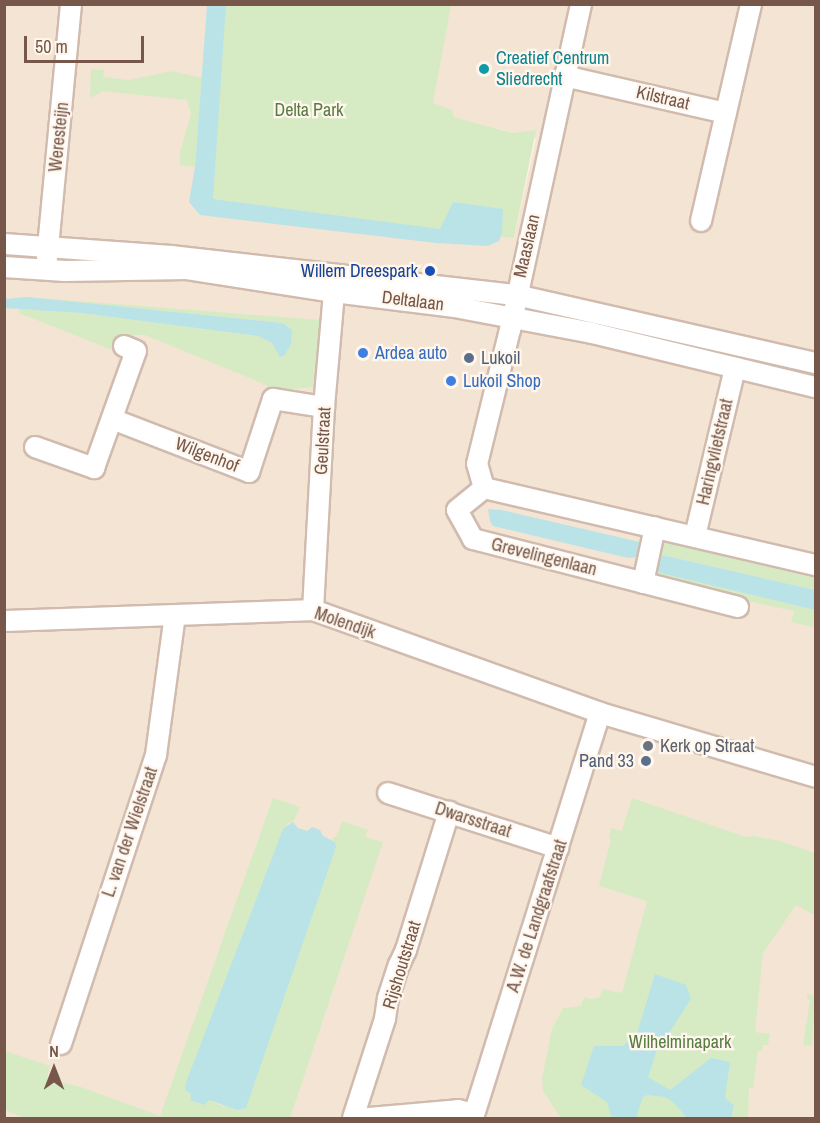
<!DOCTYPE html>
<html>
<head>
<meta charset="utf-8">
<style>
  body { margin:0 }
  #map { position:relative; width:820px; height:1123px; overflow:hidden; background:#fdf2e6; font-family:"Archivo Narrow",sans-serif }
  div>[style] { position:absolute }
  .residential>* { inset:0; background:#f4e4d4 }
  .green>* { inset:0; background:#d6ebc4 }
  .water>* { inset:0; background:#bae3e7 }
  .roads { filter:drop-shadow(2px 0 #d0bbae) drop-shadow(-2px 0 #d0bbae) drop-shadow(0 2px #d0bbae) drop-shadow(0 -2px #d0bbae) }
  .minor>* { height:20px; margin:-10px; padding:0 10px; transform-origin:10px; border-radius:10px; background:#fff }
  .dots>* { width:16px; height:16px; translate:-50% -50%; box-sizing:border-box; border:3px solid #fff7ed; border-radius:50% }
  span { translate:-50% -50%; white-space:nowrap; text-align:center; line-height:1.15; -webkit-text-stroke:4.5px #fff7ed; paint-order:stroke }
  .culture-label { font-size:18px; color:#0d838f }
  .left { translate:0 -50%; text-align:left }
  .street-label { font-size:18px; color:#76574a }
  .park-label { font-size:18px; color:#577c42 }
  .transit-label { font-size:18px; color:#164399 }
  .right { translate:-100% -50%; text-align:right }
  .shop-label { font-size:18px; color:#366cbe }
  .service-label { font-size:18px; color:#4e5e75 }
  .worship-label { font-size:18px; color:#5b616d }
  .frame { position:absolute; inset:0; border:6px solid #76574a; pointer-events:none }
  .north { position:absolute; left:24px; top:1039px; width:60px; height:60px; -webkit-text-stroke:4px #fff7ed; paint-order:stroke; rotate:0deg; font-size:16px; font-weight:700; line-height:24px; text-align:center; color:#76574a }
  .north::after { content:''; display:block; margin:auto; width:21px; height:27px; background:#76574a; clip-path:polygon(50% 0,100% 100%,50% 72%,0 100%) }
  .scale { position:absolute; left:24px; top:36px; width:120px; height:27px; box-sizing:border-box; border:3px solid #76574a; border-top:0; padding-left:8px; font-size:18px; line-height:21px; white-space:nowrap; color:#76574a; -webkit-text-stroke:4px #fff7ed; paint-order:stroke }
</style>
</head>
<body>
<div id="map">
  <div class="residential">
    <div style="clip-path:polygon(5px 5px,214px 5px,514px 238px,536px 139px,415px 107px,438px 5px,815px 5px,815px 1118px,5px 1118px)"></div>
  </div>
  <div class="green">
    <div style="clip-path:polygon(214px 5px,451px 5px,433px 103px,452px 110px,454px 117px,513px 133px,536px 130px,514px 238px,192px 205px)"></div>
    <div style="clip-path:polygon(91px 69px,104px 70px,103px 77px,128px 80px,172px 71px,202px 78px,195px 167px,180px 165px,180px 152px,191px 114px,187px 100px,103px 91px,90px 98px)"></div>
    <div style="clip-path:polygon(27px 297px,321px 320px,313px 387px,274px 391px,266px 385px,145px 335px,123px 335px,112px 350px,19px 313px,20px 308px,81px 313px,258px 336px,272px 343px,283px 323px)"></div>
    <div style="clip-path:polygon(659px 537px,715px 548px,714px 554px,815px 578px,815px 590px,662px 555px,656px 571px,815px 610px,813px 627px,791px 622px,794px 611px,654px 581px)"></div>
    <div style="clip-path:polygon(273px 798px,300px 807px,293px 822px,288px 823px,186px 1091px,191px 1094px,190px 1099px,209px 1100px,225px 1107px,335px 842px,332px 839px,337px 835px,342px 821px,368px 830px,365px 837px,383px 842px,290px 1118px,24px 1118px,5px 1110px,5px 1051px,50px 1066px,47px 1078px,84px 1088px,160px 1116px)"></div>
    <div style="clip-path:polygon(632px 798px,746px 837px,753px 836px,780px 841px,815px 853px,814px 915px,796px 905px,763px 953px,755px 1032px,770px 1034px,768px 1045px,763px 1045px,762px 1051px,758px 1051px,753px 1088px,749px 1088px,748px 1118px,561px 1118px,543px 1091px,542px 1078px,552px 1029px,563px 1008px,581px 1006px,584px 997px,591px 999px,600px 997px,603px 989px,622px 993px,647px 901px,599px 886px,611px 840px,609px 838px,611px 828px,622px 831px)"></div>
    <div style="clip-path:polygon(807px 994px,815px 996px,812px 1046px,803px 1045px,810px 1000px,807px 999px)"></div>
  </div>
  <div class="water">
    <div style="clip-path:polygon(207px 5px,226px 5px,213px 199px,440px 229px,453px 202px,503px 209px,502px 233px,499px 241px,488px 246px,436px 243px,200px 215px,189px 202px,195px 167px)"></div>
    <div style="clip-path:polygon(27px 297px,283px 323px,292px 330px,291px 344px,285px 355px,280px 357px,272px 343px,258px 336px,81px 313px,5px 308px,5px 299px)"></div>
    <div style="clip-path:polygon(488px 509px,501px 510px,644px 543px,642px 557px,628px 558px,493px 526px,490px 521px)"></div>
    <div style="clip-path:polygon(662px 555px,815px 590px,815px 610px,656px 572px)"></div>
    <div style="clip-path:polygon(293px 822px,298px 828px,307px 831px,312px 827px,320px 830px,323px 836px,335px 842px,336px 847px,246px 1108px,237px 1110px,209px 1100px,204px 1105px,190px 1100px,191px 1094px,186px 1091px,185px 1085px,283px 829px)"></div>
    <div style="clip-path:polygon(655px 974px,686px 985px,691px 999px,656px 1053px,648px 1077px,670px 1090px,711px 1058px,730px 1062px,725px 1098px,734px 1105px,731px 1118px,687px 1118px,673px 1102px,665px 1097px,647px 1095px,643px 1097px,636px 1118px,619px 1118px,611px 1116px,607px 1102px,581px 1085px,594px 1046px,623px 1046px,637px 1033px)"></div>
  </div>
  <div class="roads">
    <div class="minor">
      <div style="left:564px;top:76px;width:166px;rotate:12.9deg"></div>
      <div style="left:701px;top:221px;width:223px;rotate:-77deg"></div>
      <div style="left:4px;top:244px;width:168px;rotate:4.1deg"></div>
      <div style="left:172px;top:256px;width:346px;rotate:6.5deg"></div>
      <div style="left:516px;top:295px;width:308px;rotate:12.8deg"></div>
      <div style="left:47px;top:258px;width:255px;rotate:-84.6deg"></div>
      <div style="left:4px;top:267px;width:61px;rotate:3.8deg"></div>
      <div style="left:65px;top:271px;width:122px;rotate:-0.9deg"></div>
      <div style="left:187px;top:269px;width:149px;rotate:8.9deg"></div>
      <div style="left:334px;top:292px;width:122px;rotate:7.1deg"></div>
      <div style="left:455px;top:307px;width:139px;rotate:10.7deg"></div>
      <div style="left:592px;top:333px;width:230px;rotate:13.6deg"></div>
      <div style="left:112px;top:419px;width:147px;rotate:21.1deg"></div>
      <div style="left:249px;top:472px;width:77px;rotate:-71.8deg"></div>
      <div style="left:273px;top:399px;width:52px;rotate:8.9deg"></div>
      <div style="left:35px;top:447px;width:63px;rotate:19.6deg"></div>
      <div style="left:94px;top:468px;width:124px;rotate:-70.3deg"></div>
      <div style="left:136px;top:351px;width:13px;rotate:-157deg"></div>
      <div style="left:484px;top:488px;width:25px;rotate:-106deg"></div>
      <div style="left:477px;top:464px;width:138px;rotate:-76.2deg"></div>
      <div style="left:510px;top:330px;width:334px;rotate:-77.7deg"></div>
      <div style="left:695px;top:536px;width:173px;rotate:-76.6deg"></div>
      <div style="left:643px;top:583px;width:57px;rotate:-77.9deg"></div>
      <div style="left:738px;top:607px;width:274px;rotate:-165.6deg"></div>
      <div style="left:473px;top:539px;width:33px;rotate:-119deg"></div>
      <div style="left:457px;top:510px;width:35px;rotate:-39deg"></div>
      <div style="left:484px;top:488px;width:341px;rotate:13.1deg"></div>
      <div style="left:313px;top:610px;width:203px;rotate:-86.9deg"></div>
      <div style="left:324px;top:407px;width:127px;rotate:-85deg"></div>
      <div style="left:4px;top:621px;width:309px;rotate:-2deg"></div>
      <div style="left:313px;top:610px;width:305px;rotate:19.7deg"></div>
      <div style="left:600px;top:713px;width:225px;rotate:16.5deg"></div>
      <div style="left:388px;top:793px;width:179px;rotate:17.9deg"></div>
      <div style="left:61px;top:1044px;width:304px;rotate:-71.8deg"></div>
      <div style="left:156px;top:755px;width:141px;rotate:-82.3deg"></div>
      <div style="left:353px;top:1118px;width:104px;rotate:-72.1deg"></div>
      <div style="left:385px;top:1019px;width:21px;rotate:-82deg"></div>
      <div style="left:388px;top:998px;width:35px;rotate:-72deg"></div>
      <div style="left:399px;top:965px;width:17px;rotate:-65deg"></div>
      <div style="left:406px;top:950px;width:145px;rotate:-72.7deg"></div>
      <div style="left:369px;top:1118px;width:89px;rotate:-5.1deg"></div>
      <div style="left:458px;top:1110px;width:16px;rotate:14deg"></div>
      <div style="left:473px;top:1118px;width:424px;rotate:-72.6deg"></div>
    </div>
  </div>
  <div class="dots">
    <div style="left:484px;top:69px;background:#0f9aa8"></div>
    <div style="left:430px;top:271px;background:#1a4fb4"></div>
    <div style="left:363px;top:353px;background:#3f7fe0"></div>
    <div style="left:469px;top:358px;background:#5c6f8a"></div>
    <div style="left:451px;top:381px;background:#3f7fe0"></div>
    <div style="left:648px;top:746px;background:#6b7280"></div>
    <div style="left:646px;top:761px;background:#5c6f8a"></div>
  </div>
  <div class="culture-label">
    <span class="left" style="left:496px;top:69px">Creatief Centrum<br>Sliedrecht</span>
  </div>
  <div class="street-label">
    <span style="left:663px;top:98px;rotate:13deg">Kilstraat</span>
    <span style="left:59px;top:137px;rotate:-84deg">Weresteijn</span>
    <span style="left:527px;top:246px;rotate:-77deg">Maaslaan</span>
    <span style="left:413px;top:301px;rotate:7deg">Deltalaan</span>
    <span style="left:323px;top:441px;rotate:-87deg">Geulstraat</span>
    <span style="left:715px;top:452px;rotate:-77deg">Haringvlietstraat</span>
    <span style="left:207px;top:455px;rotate:21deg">Wilgenhof</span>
    <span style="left:544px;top:557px;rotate:14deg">Grevelingenlaan</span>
    <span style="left:345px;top:623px;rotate:19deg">Molendijk</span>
    <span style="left:473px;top:820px;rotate:18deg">Dwarsstraat</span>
    <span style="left:130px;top:832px;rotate:-71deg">L. van der Wielstraat</span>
    <span style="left:537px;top:916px;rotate:-72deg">A.W. de Landgraafstraat</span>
    <span style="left:402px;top:965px;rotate:-73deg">Rijshoutstraat</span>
  </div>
  <div class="park-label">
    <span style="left:309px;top:110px">Delta Park</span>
    <span style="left:680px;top:1042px">Wilhelminapark</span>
  </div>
  <div class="transit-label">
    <span class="right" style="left:418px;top:271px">Willem Dreespark</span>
  </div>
  <div class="shop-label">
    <span class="left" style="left:375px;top:353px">Ardea auto</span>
    <span class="left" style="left:463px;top:381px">Lukoil Shop</span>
  </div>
  <div class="service-label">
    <span class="left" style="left:481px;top:358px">Lukoil</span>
    <span class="right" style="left:634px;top:761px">Pand 33</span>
  </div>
  <div class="worship-label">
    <span class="left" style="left:660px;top:746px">Kerk op Straat</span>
  </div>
  <div class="frame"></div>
  <div class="north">N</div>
  <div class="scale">50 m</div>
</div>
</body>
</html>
